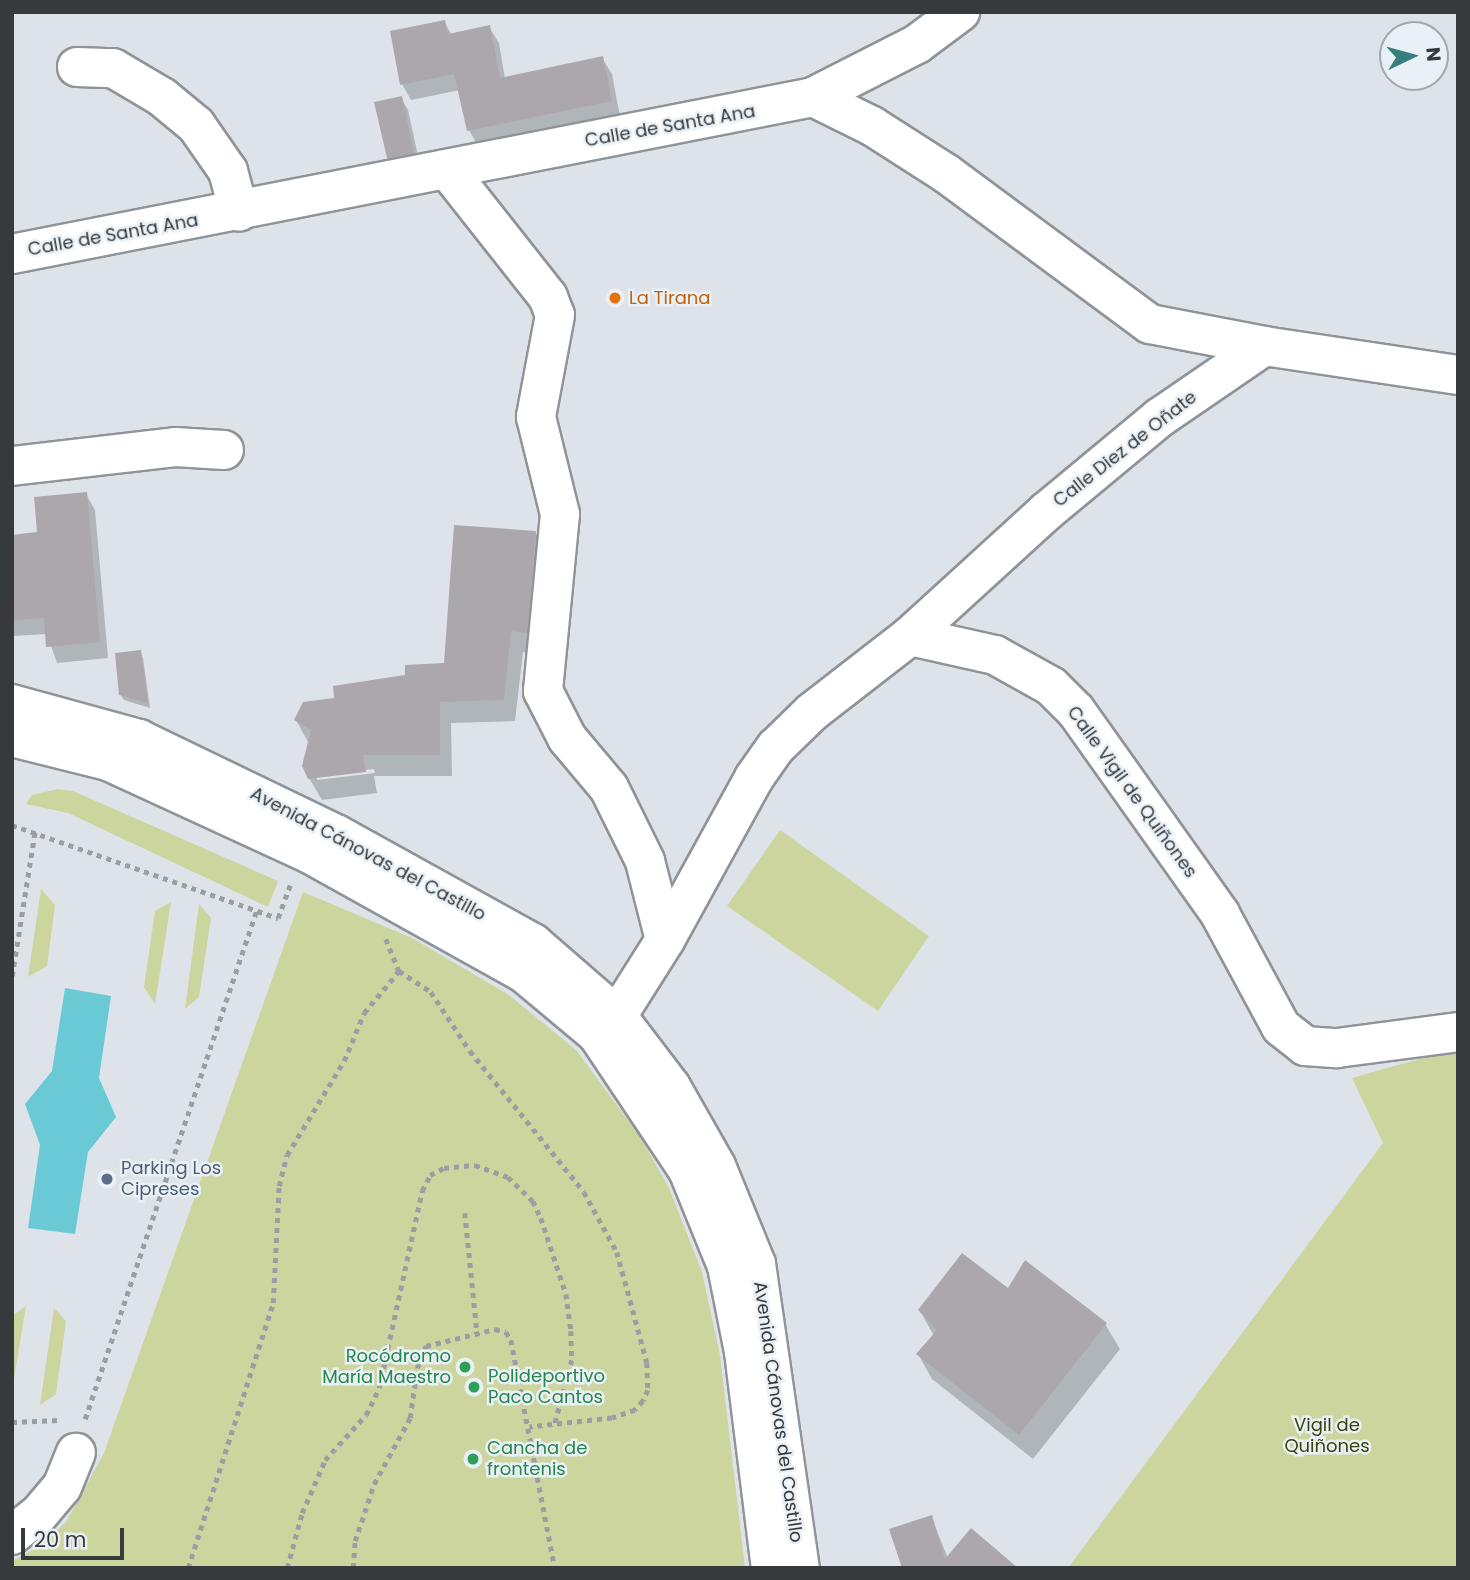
<!DOCTYPE html>
<html>
<head>
<meta charset="utf-8">
<style>
  body { margin:0 }
  #map { position:relative; width:1470px; height:1580px; overflow:hidden; background:#dde3e8; font-family:Poppins,sans-serif }
  div>[style] { position:absolute }
  .green>* { inset:0; background:#ccd59e }
  .water>* { inset:0; background:#69cad5 }
  .shadow>* { inset:0; background:#0003 }
  .building>* { inset:0; background:#aca7ad }
  .path>* { height:4.5px; margin-top:-2.25px; transform-origin:0; background:repeating-linear-gradient(90deg,#9b9fa3 0 5px,transparent 0 10px) }
  .roads { filter:drop-shadow(2px 0 #8f9499) drop-shadow(-2px 0 #8f9499) drop-shadow(0 2px #8f9499) drop-shadow(0 -2px #8f9499) }
  .minor>* { height:38px; margin:-19px; padding:0 19px; transform-origin:19px; border-radius:19px; background:#fff }
  .major>* { height:38px; margin:-19px; padding:0 19px; transform-origin:19px; border-radius:19px; background:#fff }
  .dots>* { width:19px; height:19px; translate:-50% -50%; box-sizing:border-box; border:4px solid #eaf1f6; border-radius:50% }
  span { translate:-50% -50%; white-space:nowrap; text-align:center; line-height:1.15; -webkit-text-stroke:5px #eaf1f6; paint-order:stroke }
  .street-label { font-size:18px; color:#373a3c }
  .food-label { font-size:18px; color:#c56008 }
  .left { translate:0 -50%; text-align:left }
  .service-label { font-size:18px; color:#4e5e75 }
  .leisure-label { font-size:18px; color:#27864d }
  .right { translate:-100% -50%; text-align:right }
  .park-label { font-size:18px; color:#3b410b }
  .frame { position:absolute; inset:0; border:14px solid #373a3c; pointer-events:none }
  .north { position:absolute; left:1379px; top:21px; width:70px; height:70px; box-sizing:border-box; background:#eaf1f6; border:2px solid #a2a8ac; border-radius:50%; rotate:85deg; font-size:19px; font-weight:700; line-height:28px; text-align:center; color:#373a3c }
  .north::after { content:''; display:block; margin:auto; width:24px; height:32px; background:#377f7d; clip-path:polygon(50% 0,100% 100%,50% 72%,0 100%) }
  .scale { position:absolute; left:21px; top:1528px; width:103px; height:32px; box-sizing:border-box; border:4px solid #373a3c; border-top:0; padding-left:9px; font-size:21px; line-height:24px; white-space:nowrap; color:#373a3c; -webkit-text-stroke:5px #eaf1f6; paint-order:stroke }
</style>
</head>
<body>
<div id="map">
  <div class="green">
    <div style="clip-path:polygon(58px 789px,73px 791px,278px 881px,268px 907px,68px 813px,26px 804px,32px 795px)"></div>
    <div style="clip-path:polygon(780px 830px,929px 936px,878px 1011px,727px 906px)"></div>
    <div style="clip-path:polygon(41px 889px,55px 905px,47px 966px,28px 977px)"></div>
    <div style="clip-path:polygon(303px 892px,412px 938px,509px 995px,576px 1050px,641px 1138px,669px 1188px,702px 1272px,720px 1355px,745px 1568px,12px 1568px,12px 1561px,38px 1547px,66px 1522px,104px 1453px)"></div>
    <div style="clip-path:polygon(171px 902px,155px 1004px,144px 987px,155px 911px)"></div>
    <div style="clip-path:polygon(199px 904px,211px 918px,199px 997px,185px 1009px)"></div>
    <div style="clip-path:polygon(1458px 1048px,1458px 1568px,1068px 1568px,1383px 1143px,1352px 1078px)"></div>
    <div style="clip-path:polygon(26px 1306px,12px 1391px,12px 1316px)"></div>
    <div style="clip-path:polygon(54px 1308px,66px 1321px,56px 1394px,40px 1405px)"></div>
  </div>
  <div class="water">
    <div style="clip-path:polygon(65px 988px,111px 996px,99px 1078px,116px 1117px,88px 1152px,75px 1234px,28px 1228px,40px 1145px,25px 1104px,52px 1071px)"></div>
  </div>
  <div class="shadow">
    <div style="clip-path:polygon(444px 22px,452px 35px,489px 27px,499px 43px,505px 79px,602px 58px,612px 74px,620px 117px,478px 146px,469px 130px,460px 90px,411px 100px,402px 84px)"></div>
    <div style="clip-path:polygon(401px 98px,408px 110px,420px 165px,395px 170px,388px 158px)"></div>
    <div style="clip-path:polygon(86px 494px,95px 510px,108px 658px,57px 663px,47px 634px,12px 636px,12px 536px,39px 534px)"></div>
    <div style="clip-path:polygon(evenodd,535px 532px,548px 554px,538px 654px,523px 652px,515px 721px,451px 723px,452px 776px,374px 776px,377px 793px,322px 800px,309px 778px,308px 742px,296px 720px,336px 700px,446px 665px,535px 532px,374px 769px,375px 773px,317px 780px,317px 776px,374px 769px)"></div>
    <div style="clip-path:polygon(140px 652px,143px 658px,150px 708px,124px 700px,120px 694px)"></div>
    <div style="clip-path:polygon(1008px 1290px,1105px 1324px,1120px 1349px,1033px 1459px,932px 1379px,918px 1354px,934px 1336px,920px 1311px)"></div>
    <div style="clip-path:polygon(931px 1517px,948px 1558px,1007px 1560px,904px 1568px)"></div>
  </div>
  <div class="building">
    <div style="clip-path:polygon(445px 20px,448px 34px,490px 25px,500px 78px,603px 56px,612px 101px,467px 131px,454px 74px,400px 85px,390px 31px)"></div>
    <div style="clip-path:polygon(402px 96px,414px 153px,387px 158px,374px 102px)"></div>
    <div style="clip-path:polygon(87px 492px,100px 642px,46px 647px,44px 618px,12px 620px,12px 535px,37px 532px,34px 497px)"></div>
    <div style="clip-path:polygon(454px 525px,536px 531px,527px 633px,511px 631px,504px 700px,440px 702px,440px 755px,363px 755px,366px 772px,308px 779px,302px 766px,311px 730px,294px 720px,303px 702px,334px 698px,333px 686px,405px 675px,405px 665px,444px 663px)"></div>
    <div style="clip-path:polygon(141px 650px,148px 703px,119px 695px,115px 653px)"></div>
    <div style="clip-path:polygon(962px 1253px,1008px 1288px,1025px 1260px,1107px 1323px,1019px 1435px,916px 1354px,937px 1330px,918px 1310px)"></div>
    <div style="clip-path:polygon(932px 1515px,945px 1559px,971px 1528px,1018px 1568px,902px 1568px,889px 1529px)"></div>
  </div>
  <div class="path">
    <div style="left:12px;top:825px;width:282px;rotate:19.3deg"></div>
    <div style="left:278px;top:918px;width:37px;rotate:-70deg"></div>
    <div style="left:386px;top:939px;width:35px;rotate:68deg"></div>
    <div style="left:12px;top:976px;width:148px;rotate:-81deg"></div>
    <div style="left:465px;top:1213px;width:120px;rotate:84.2deg"></div>
    <div style="left:85px;top:1419px;width:538px;rotate:-71.36deg"></div>
    <div style="left:12px;top:1422px;width:47px;rotate:-2.4deg"></div>
    <div style="left:188px;top:1568px;width:278px;rotate:-72.2deg"></div>
    <div style="left:273px;top:1303px;width:117px;rotate:-87.1deg"></div>
    <div style="left:279px;top:1186px;width:32px;rotate:-76deg"></div>
    <div style="left:287px;top:1155px;width:110px;rotate:-58.8deg"></div>
    <div style="left:344px;top:1061px;width:52px;rotate:-67.4deg"></div>
    <div style="left:364px;top:1013px;width:55px;rotate:-50.2deg"></div>
    <div style="left:399px;top:971px;width:38px;rotate:33deg"></div>
    <div style="left:431px;top:992px;width:71px;rotate:56.5deg"></div>
    <div style="left:470px;top:1051px;width:181px;rotate:51deg"></div>
    <div style="left:584px;top:1192px;width:68px;rotate:61.2deg"></div>
    <div style="left:617px;top:1252px;width:30px;rotate:75deg"></div>
    <div style="left:625px;top:1281px;width:85px;rotate:75deg"></div>
    <div style="left:647px;top:1363px;width:27px;rotate:88deg"></div>
    <div style="left:648px;top:1390px;width:12px;rotate:114deg"></div>
    <div style="left:643px;top:1401px;width:12px;rotate:132deg"></div>
    <div style="left:635px;top:1410px;width:24px;rotate:161deg"></div>
    <div style="left:612px;top:1418px;width:83px;rotate:173.8deg"></div>
    <div style="left:287px;top:1568px;width:57px;rotate:-74.7deg"></div>
    <div style="left:302px;top:1513px;width:58px;rotate:-66.5deg"></div>
    <div style="left:325px;top:1460px;width:61px;rotate:-47.7deg"></div>
    <div style="left:366px;top:1415px;width:30px;rotate:-64deg"></div>
    <div style="left:379px;top:1388px;width:202px;rotate:-77.7deg"></div>
    <div style="left:422px;top:1191px;width:18px;rotate:-63deg"></div>
    <div style="left:430px;top:1175px;width:16px;rotate:-27deg"></div>
    <div style="left:444px;top:1168px;width:31px;rotate:-6deg"></div>
    <div style="left:475px;top:1165px;width:35px;rotate:20deg"></div>
    <div style="left:508px;top:1177px;width:35px;rotate:44deg"></div>
    <div style="left:533px;top:1201px;width:19px;rotate:65deg"></div>
    <div style="left:541px;top:1218px;width:80px;rotate:71.8deg"></div>
    <div style="left:566px;top:1294px;width:37px;rotate:82deg"></div>
    <div style="left:571px;top:1331px;width:29px;rotate:88deg"></div>
    <div style="left:572px;top:1360px;width:66px;rotate:104.9deg"></div>
    <div style="left:353px;top:1568px;width:27px;rotate:-86deg"></div>
    <div style="left:355px;top:1541px;width:60px;rotate:-71.6deg"></div>
    <div style="left:374px;top:1484px;width:75px;rotate:-61.4deg"></div>
    <div style="left:410px;top:1418px;width:50px;rotate:-82deg"></div>
    <div style="left:417px;top:1368px;width:24px;rotate:-68deg"></div>
    <div style="left:426px;top:1346px;width:71px;rotate:-13.8deg"></div>
    <div style="left:495px;top:1329px;width:11px;rotate:15deg"></div>
    <div style="left:506px;top:1332px;width:9px;rotate:58deg"></div>
    <div style="left:511px;top:1340px;width:232px;rotate:79.1deg"></div>
  </div>
  <div class="roads">
    <div class="minor">
      <div style="left:77px;top:67px;width:36px;rotate:2deg"></div>
      <div style="left:113px;top:68px;width:57px;rotate:30.6deg"></div>
      <div style="left:162px;top:97px;width:44px;rotate:39.5deg"></div>
      <div style="left:196px;top:125px;width:56px;rotate:55.2deg"></div>
      <div style="left:228px;top:171px;width:42px;rotate:75deg"></div>
      <div style="left:813px;top:97px;width:117px;rotate:-27deg"></div>
      <div style="left:917px;top:44px;width:54px;rotate:-36.7deg"></div>
      <div style="left:447px;top:169px;width:163px;rotate:51.7deg"></div>
      <div style="left:548px;top:297px;width:19px;rotate:69deg"></div>
      <div style="left:555px;top:315px;width:104px;rotate:100.6deg"></div>
      <div style="left:536px;top:417px;width:100px;rotate:76.1deg"></div>
      <div style="left:560px;top:514px;width:178px;rotate:95.5deg"></div>
      <div style="left:543px;top:691px;width:53px;rotate:62.9deg"></div>
      <div style="left:567px;top:738px;width:65px;rotate:50deg"></div>
      <div style="left:609px;top:788px;width:81px;rotate:63.7deg"></div>
      <div style="left:645px;top:861px;width:81px;rotate:75.8deg"></div>
      <div style="left:12px;top:254px;width:816px;rotate:-11.09deg"></div>
      <div style="left:813px;top:97px;width:66px;rotate:26.2deg"></div>
      <div style="left:872px;top:126px;width:89px;rotate:32.6deg"></div>
      <div style="left:947px;top:174px;width:252px;rotate:36.5deg"></div>
      <div style="left:1150px;top:324px;width:116px;rotate:10.9deg"></div>
      <div style="left:12px;top:466px;width:164px;rotate:-6.6deg"></div>
      <div style="left:175px;top:447px;width:49px;rotate:3.5deg"></div>
      <div style="left:910px;top:636px;width:185px;rotate:-42.4deg"></div>
      <div style="left:1047px;top:511px;width:146px;rotate:-39.7deg"></div>
      <div style="left:1159px;top:418px;width:127px;rotate:-34.4deg"></div>
      <div style="left:1264px;top:346px;width:196px;rotate:8.5deg"></div>
      <div style="left:597px;top:1034px;width:27px;rotate:-42deg"></div>
      <div style="left:617px;top:1016px;width:90px;rotate:-57.7deg"></div>
      <div style="left:665px;top:940px;width:185px;rotate:-61.2deg"></div>
      <div style="left:754px;top:778px;width:38px;rotate:-55deg"></div>
      <div style="left:776px;top:747px;width:50px;rotate:-44.2deg"></div>
      <div style="left:812px;top:712px;width:124px;rotate:-37.8deg"></div>
      <div style="left:910px;top:636px;width:87px;rotate:12.6deg"></div>
      <div style="left:995px;top:655px;width:64px;rotate:29deg"></div>
      <div style="left:1051px;top:686px;width:35px;rotate:45deg"></div>
      <div style="left:1076px;top:711px;width:249px;rotate:54.6deg"></div>
      <div style="left:1220px;top:914px;width:128px;rotate:61.6deg"></div>
      <div style="left:1281px;top:1027px;width:31px;rotate:38deg"></div>
      <div style="left:1305px;top:1046px;width:32px;rotate:4deg"></div>
      <div style="left:1337px;top:1048px;width:122px;rotate:-7.5deg"></div>
      <div style="left:12px;top:1535px;width:34px;rotate:-38deg"></div>
      <div style="left:39px;top:1514px;width:35px;rotate:-50deg"></div>
      <div style="left:62px;top:1487px;width:37px;rotate:-68deg"></div>
    </div>
    <div class="major">
      <div style="left:12px;top:704px;width:132px;rotate:15.4deg"></div>
      <div style="left:139px;top:739px;width:221px;rotate:25.8deg"></div>
      <div style="left:338px;top:835px;width:223px;rotate:29deg"></div>
      <div style="left:533px;top:943px;width:111px;rotate:41deg"></div>
      <div style="left:617px;top:1016px;width:89px;rotate:52.7deg"></div>
      <div style="left:671px;top:1087px;width:91px;rotate:60.3deg"></div>
      <div style="left:716px;top:1166px;width:106px;rotate:67.8deg"></div>
      <div style="left:756px;top:1264px;width:307px;rotate:81.8deg"></div>
      <div style="left:12px;top:737px;width:99px;rotate:14deg"></div>
      <div style="left:108px;top:761px;width:222px;rotate:24.7deg"></div>
      <div style="left:310px;top:854px;width:245px;rotate:29.1deg"></div>
      <div style="left:524px;top:973px;width:95px;rotate:39.9deg"></div>
      <div style="left:597px;top:1034px;width:164px;rotate:56.2deg"></div>
      <div style="left:688px;top:1170px;width:104px;rotate:67.9deg"></div>
      <div style="left:727px;top:1266px;width:88px;rotate:78.8deg"></div>
      <div style="left:744px;top:1352px;width:218px;rotate:82.9deg"></div>
    </div>
  </div>
  <div class="dots">
    <div style="left:615px;top:298px;background:#e8710a"></div>
    <div style="left:107px;top:1179px;background:#5c6f8a"></div>
    <div style="left:465px;top:1367px;background:#2e9e5b"></div>
    <div style="left:474px;top:1387px;background:#2e9e5b"></div>
    <div style="left:473px;top:1459px;background:#2e9e5b"></div>
  </div>
  <div class="street-label">
    <span style="left:670px;top:126px;rotate:-10deg">Calle de Santa Ana</span>
    <span style="left:113px;top:235px;rotate:-10deg">Calle de Santa Ana</span>
    <span style="left:1125px;top:449px;rotate:-38deg">Calle Diez de Oñate</span>
    <span style="left:1132px;top:792px;rotate:54deg">Calle Vigil de Quiñones</span>
    <span style="left:368px;top:854px;rotate:28deg">Avenida Cánovas del Castillo</span>
    <span style="left:778px;top:1412px;rotate:82deg">Avenida Cánovas del Castillo</span>
  </div>
  <div class="food-label">
    <span class="left" style="left:629px;top:298px">La Tirana</span>
  </div>
  <div class="service-label">
    <span class="left" style="left:121px;top:1179px">Parking Los<br>Cipreses</span>
  </div>
  <div class="leisure-label">
    <span class="right" style="left:451px;top:1367px">Rocódromo<br>María Maestro</span>
    <span class="left" style="left:488px;top:1387px">Polideportivo<br>Paco Cantos</span>
    <span class="left" style="left:487px;top:1459px">Cancha de<br>frontenis</span>
  </div>
  <div class="park-label">
    <span style="left:1327px;top:1436px">Vigil de<br>Quiñones</span>
  </div>
  <div class="frame"></div>
  <div class="north">N</div>
  <div class="scale">20 m</div>
</div>
</body>
</html>
